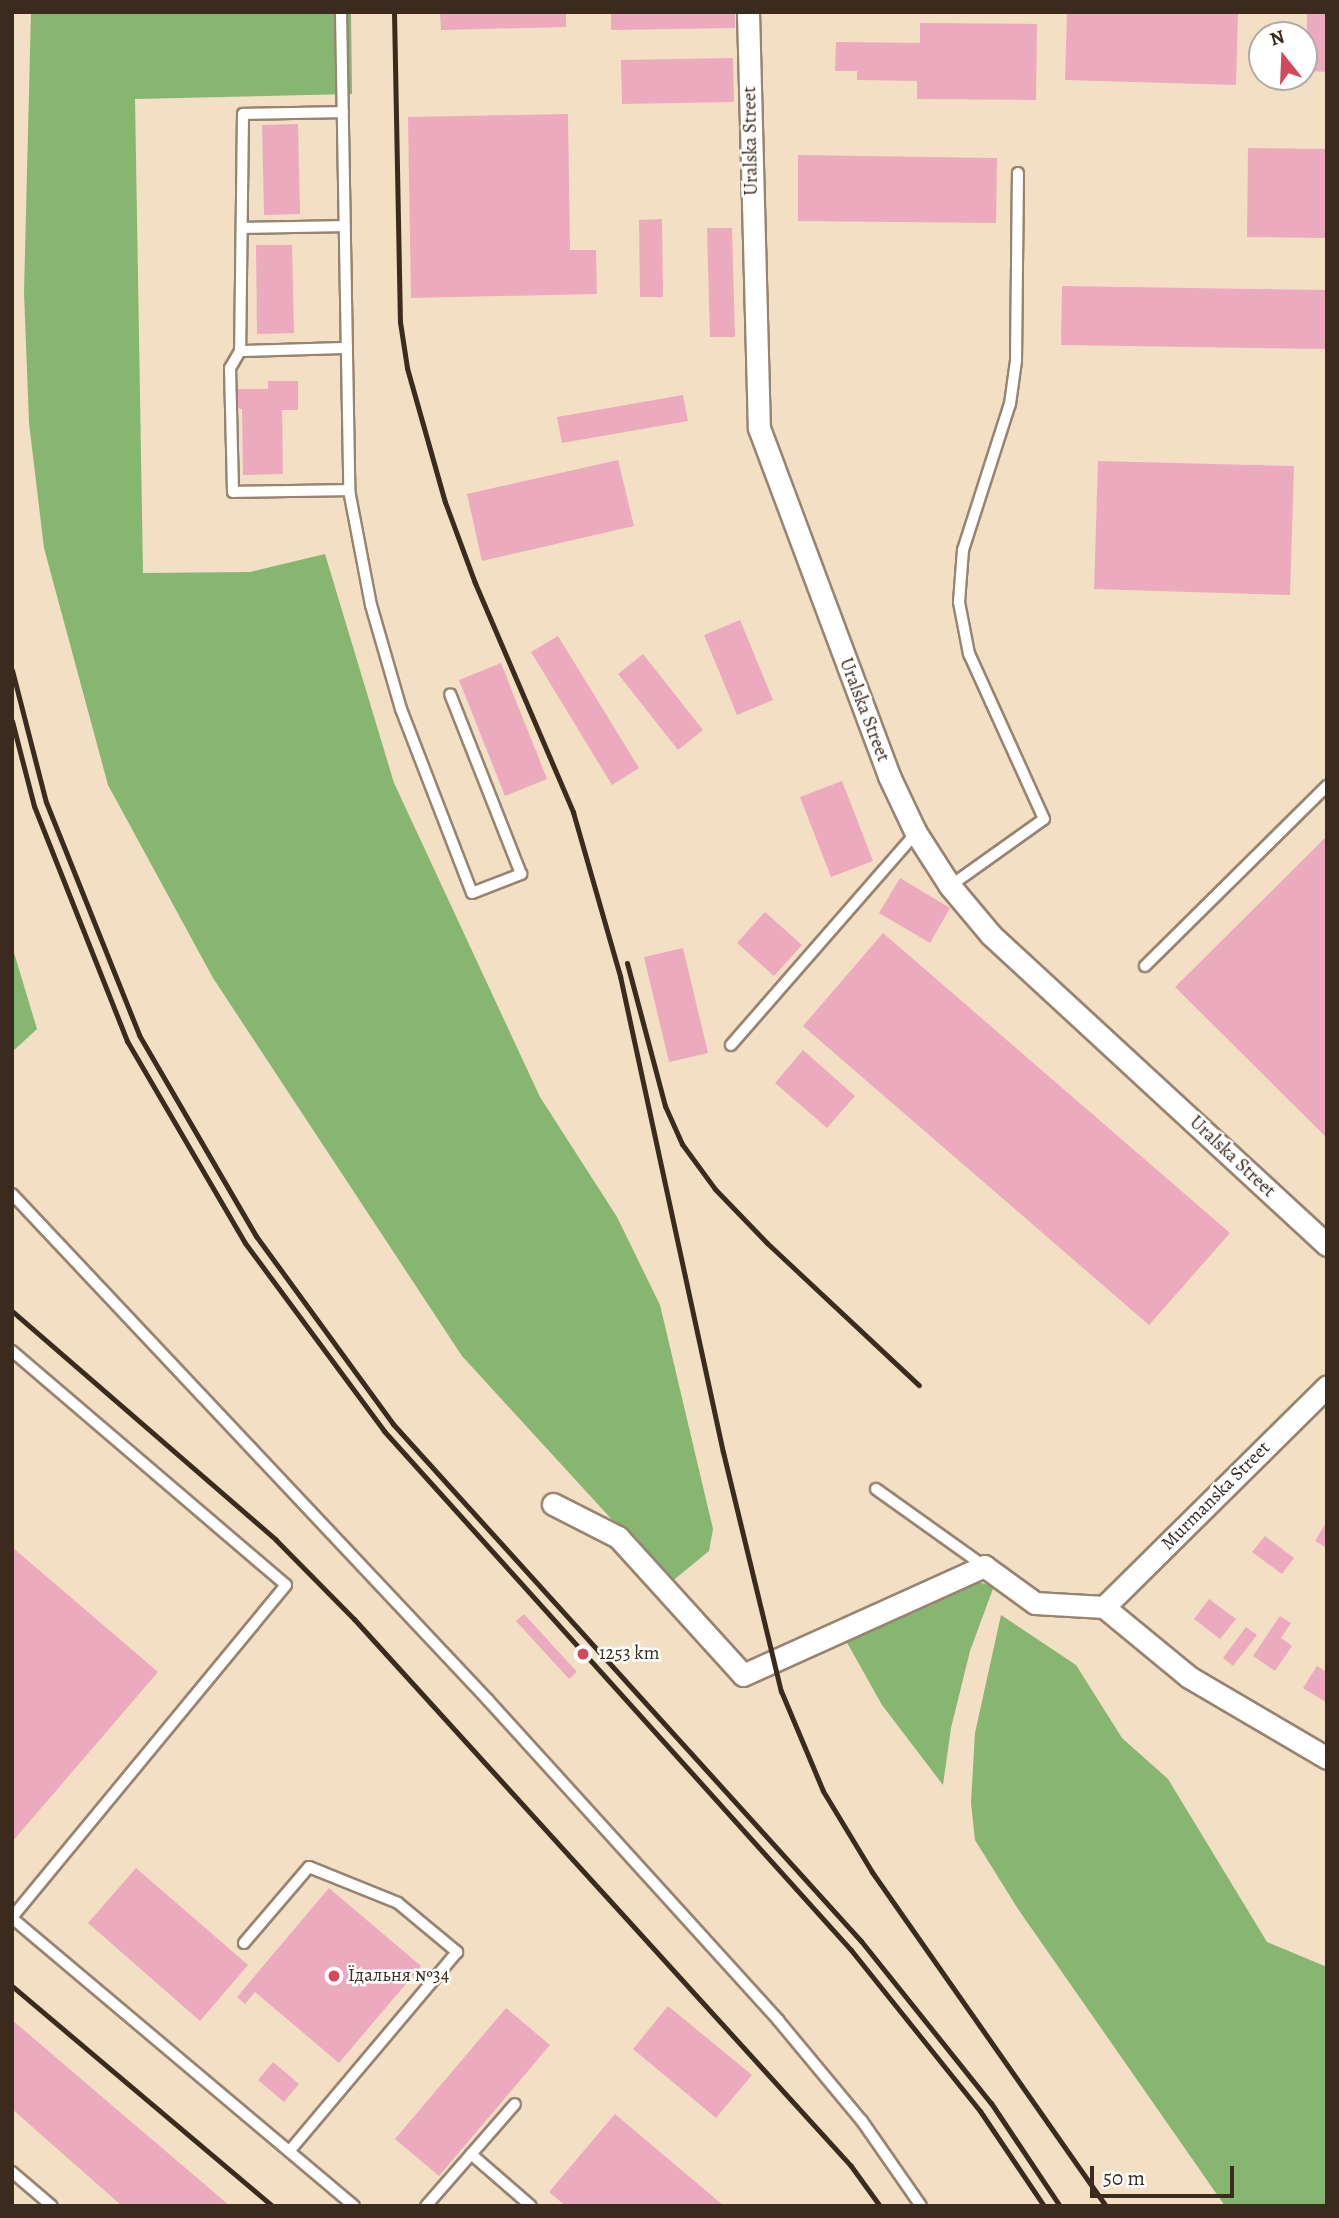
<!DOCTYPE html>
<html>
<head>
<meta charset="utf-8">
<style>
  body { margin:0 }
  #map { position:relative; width:1339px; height:2218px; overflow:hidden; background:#f3dfc4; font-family:Alegreya,serif }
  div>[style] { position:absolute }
  .forest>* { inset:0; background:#86b66f }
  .building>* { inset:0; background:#ecaabf }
  .roads { filter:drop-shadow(2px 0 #978471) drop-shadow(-2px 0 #978471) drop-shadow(0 2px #978471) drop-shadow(0 -2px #978471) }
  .service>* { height:10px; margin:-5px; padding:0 5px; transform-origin:5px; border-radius:5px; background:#fff }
  .minor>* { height:21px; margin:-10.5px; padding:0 10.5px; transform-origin:10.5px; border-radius:10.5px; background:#fff }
  .rail>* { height:5px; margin:-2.5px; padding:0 2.5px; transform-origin:2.5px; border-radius:2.5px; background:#3b2a1e }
  .dots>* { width:19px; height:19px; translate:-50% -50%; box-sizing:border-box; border:4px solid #fff; border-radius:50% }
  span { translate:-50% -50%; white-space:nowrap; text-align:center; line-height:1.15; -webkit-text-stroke:5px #fff; paint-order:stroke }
  .street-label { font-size:19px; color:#3b2a1e }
  .poi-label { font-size:19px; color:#3b2a1e }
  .left { translate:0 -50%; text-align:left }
  .frame { position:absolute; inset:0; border:14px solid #3b2a1e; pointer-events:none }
  .north { position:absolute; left:1248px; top:21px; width:70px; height:70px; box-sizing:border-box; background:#fff; border:2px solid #b1aaa5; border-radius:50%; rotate:342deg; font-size:19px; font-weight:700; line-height:28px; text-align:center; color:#3b2a1e }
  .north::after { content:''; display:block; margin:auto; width:24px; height:32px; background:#d1495b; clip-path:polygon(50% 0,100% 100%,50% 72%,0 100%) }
  .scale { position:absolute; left:1090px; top:2166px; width:144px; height:32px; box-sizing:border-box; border:4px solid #3b2a1e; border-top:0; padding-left:9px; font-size:21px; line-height:24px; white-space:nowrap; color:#3b2a1e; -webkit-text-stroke:5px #fff; paint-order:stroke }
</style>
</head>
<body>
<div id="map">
  <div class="forest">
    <div style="clip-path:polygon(31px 12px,351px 12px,352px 94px,135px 99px,143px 573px,250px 572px,325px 554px,394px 783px,540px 1097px,617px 1217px,660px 1305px,713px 1529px,709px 1551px,670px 1583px,462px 1356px,213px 978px,108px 785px,44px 548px,29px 423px,24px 292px)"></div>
    <div style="clip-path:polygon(12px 946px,37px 1029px,12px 1052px)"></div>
    <div style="clip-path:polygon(977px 1582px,994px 1586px,970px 1651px,951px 1728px,943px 1785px,882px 1705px,845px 1639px)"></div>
    <div style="clip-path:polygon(1001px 1615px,1076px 1665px,1122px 1738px,1168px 1779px,1267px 1942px,1327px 1967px,1327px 2206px,1225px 2206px,1018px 1909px,975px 1840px,971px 1803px,975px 1733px)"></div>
  </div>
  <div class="building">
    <div style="clip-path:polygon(440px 12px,566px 12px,566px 27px,441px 30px)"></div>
    <div style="clip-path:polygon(611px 12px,735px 12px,735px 28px,611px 30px)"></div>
    <div style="clip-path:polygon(1067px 12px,1238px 12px,1236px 85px,1065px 80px)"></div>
    <div style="clip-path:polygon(1307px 12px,1327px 12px,1327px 72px,1306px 71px)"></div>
    <div style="clip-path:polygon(920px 23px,1037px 24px,1036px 100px,917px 99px,917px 81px,857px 80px,857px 71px,835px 71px,836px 42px,920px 43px)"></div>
    <div style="clip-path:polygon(733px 58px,734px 102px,622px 104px,621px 60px)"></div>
    <div style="clip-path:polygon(568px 114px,570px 250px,596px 250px,597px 294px,411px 298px,408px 117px)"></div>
    <div style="clip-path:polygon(298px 124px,300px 214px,264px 215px,262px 125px)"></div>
    <div style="clip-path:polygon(1248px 148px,1327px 149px,1327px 238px,1247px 237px)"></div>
    <div style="clip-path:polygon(798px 155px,997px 158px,996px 223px,798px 221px)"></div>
    <div style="clip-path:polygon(662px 219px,663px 297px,640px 297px,639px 220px)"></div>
    <div style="clip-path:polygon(707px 228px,732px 228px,735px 337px,710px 337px)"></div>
    <div style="clip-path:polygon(256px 245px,292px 245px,294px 333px,257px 334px)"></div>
    <div style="clip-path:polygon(1062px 286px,1327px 290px,1327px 349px,1061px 345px)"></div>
    <div style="clip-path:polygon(268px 381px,298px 381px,298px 410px,282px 410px,283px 474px,243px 475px,242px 409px,236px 408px,235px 389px,268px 389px)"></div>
    <div style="clip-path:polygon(683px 395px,688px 421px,562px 443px,557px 417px)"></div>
    <div style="clip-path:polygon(618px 460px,634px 526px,482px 561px,467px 494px)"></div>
    <div style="clip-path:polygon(1098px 461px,1294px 466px,1290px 595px,1094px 589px)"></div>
    <div style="clip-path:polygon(740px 620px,773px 700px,737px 715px,704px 635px)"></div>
    <div style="clip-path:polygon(558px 636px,639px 768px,612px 785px,531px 652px)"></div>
    <div style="clip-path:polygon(643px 654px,703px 730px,678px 750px,618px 674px)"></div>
    <div style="clip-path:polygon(501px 663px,547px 779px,505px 796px,459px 680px)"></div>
    <div style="clip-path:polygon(842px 781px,873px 861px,831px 877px,800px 797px)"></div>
    <div style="clip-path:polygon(1327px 836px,1327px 1138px,1175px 987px)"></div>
    <div style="clip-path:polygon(900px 878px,950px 908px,930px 943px,879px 913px)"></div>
    <div style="clip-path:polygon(765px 912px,802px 945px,774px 976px,737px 943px)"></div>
    <div style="clip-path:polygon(883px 933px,1230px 1233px,1149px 1325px,803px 1026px)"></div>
    <div style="clip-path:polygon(683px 948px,708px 1053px,669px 1062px,644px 957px)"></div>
    <div style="clip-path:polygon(803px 1050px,855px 1096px,827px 1128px,775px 1083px)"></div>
    <div style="clip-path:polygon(1327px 1521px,1327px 1548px,1315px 1541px)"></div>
    <div style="clip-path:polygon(1265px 1536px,1294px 1558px,1282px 1574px,1252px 1552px)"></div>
    <div style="clip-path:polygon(12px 1547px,158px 1672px,12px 1842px)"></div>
    <div style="clip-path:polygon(1209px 1599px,1236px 1619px,1220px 1639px,1194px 1619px)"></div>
    <div style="clip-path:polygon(524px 1614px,577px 1672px,569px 1679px,516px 1621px)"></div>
    <div style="clip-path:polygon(1280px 1616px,1291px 1623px,1281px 1638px,1292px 1646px,1275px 1671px,1253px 1656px)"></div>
    <div style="clip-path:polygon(1246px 1627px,1257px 1635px,1233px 1666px,1223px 1658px)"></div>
    <div style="clip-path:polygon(1317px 1666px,1327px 1672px,1326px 1702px,1303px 1688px)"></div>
    <div style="clip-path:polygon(136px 1868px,248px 1965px,200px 2021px,88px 1923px)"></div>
    <div style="clip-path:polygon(329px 1888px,421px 1966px,339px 2063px,255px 1992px,245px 2004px,237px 1997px)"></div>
    <div style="clip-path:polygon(668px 2006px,752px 2075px,716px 2118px,633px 2049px)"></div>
    <div style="clip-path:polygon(506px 2008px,550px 2045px,439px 2176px,395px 2139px)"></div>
    <div style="clip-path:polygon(12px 2020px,230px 2206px,122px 2206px,12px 2109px)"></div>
    <div style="clip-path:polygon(273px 2062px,299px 2084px,284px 2102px,258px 2080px)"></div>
    <div style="clip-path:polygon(615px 2114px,724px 2206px,566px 2206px,549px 2192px)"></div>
  </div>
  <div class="roads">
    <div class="service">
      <div style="left:341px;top:12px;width:478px;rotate:89deg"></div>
      <div style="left:349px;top:490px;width:117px;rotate:79.2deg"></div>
      <div style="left:371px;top:605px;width:108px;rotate:73.9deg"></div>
      <div style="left:401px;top:709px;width:197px;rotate:68.9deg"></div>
      <div style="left:472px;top:893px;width:53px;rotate:-21.2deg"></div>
      <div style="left:521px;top:874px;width:193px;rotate:-111.5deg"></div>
      <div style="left:343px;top:112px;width:100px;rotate:178.9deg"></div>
      <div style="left:243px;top:114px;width:237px;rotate:90.7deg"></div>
      <div style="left:240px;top:351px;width:20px;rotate:120deg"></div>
      <div style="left:230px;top:368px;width:124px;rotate:88.6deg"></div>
      <div style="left:233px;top:492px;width:116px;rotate:-1deg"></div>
      <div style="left:244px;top:228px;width:100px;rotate:-1.1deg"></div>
      <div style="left:240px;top:351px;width:107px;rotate:-1.6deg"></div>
      <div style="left:950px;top:886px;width:115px;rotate:-35.5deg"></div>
      <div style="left:1044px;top:819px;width:181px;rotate:-114.4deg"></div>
      <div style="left:969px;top:654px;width:53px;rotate:-100.9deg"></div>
      <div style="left:959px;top:602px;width:52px;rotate:-85.6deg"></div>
      <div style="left:963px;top:550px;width:153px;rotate:-72.2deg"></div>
      <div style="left:1010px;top:404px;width:43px;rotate:-82.1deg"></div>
      <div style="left:1016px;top:361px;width:188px;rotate:-89.4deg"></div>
      <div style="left:1145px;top:966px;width:256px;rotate:-44.7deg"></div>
      <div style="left:731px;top:1045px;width:281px;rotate:-48.9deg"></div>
      <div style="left:12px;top:1194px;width:695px;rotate:46.75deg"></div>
      <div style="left:488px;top:1700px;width:432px;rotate:47.8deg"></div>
      <div style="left:778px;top:2020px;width:131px;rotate:50.3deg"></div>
      <div style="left:862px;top:2121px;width:103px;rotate:55.2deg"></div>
      <div style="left:12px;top:1351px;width:360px;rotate:40.5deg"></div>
      <div style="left:286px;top:1585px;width:430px;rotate:129.5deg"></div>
      <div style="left:876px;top:1489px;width:133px;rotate:35.5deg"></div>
      <div style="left:12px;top:1918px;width:447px;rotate:40.1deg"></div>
      <div style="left:244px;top:1943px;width:100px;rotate:-49.5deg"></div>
      <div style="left:309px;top:1867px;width:96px;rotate:22deg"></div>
      <div style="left:398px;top:1903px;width:77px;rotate:39.7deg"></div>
      <div style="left:457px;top:1952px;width:259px;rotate:130.1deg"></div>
      <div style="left:471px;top:2154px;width:79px;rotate:40.9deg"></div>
      <div style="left:12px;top:2172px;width:52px;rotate:40.4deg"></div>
      <div style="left:426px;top:2206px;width:135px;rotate:-48.9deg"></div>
    </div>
    <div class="minor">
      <div style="left:748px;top:12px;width:416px;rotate:88.5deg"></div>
      <div style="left:759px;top:428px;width:371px;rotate:69.5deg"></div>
      <div style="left:889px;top:776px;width:63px;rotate:64.7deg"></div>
      <div style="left:916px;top:833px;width:63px;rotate:57.3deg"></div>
      <div style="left:950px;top:886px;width:64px;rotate:50.1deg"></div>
      <div style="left:991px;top:935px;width:457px;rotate:42.7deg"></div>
      <div style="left:553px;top:1504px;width:73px;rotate:26.9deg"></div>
      <div style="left:618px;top:1537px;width:186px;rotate:47.8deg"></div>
      <div style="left:743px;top:1675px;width:265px;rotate:-24.3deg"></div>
      <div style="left:984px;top:1566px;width:63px;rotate:36deg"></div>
      <div style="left:1035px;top:1603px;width:69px;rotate:3.3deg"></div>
      <div style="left:1104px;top:1607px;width:314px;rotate:-44.7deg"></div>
      <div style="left:1104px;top:1607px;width:110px;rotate:39.5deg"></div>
      <div style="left:1189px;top:1677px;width:160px;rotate:30.4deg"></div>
    </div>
  </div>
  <div class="rail">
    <div style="left:394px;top:12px;width:310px;rotate:88.9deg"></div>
    <div style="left:400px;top:322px;width:47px;rotate:81.3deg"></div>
    <div style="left:407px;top:368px;width:139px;rotate:74.2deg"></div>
    <div style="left:445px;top:502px;width:86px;rotate:69.7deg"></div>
    <div style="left:475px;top:583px;width:249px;rotate:66.8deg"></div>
    <div style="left:573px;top:812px;width:171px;rotate:74deg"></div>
    <div style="left:620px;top:976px;width:487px;rotate:77.8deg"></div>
    <div style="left:723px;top:1452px;width:246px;rotate:76.4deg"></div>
    <div style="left:781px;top:1691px;width:108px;rotate:67.2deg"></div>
    <div style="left:823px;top:1791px;width:95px;rotate:58.8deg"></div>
    <div style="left:872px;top:1872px;width:408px;rotate:55deg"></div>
    <div style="left:12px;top:670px;width:136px;rotate:75.6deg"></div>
    <div style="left:46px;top:802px;width:251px;rotate:68.2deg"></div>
    <div style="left:139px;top:1035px;width:233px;rotate:59.8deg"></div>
    <div style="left:256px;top:1236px;width:233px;rotate:53.9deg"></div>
    <div style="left:393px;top:1424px;width:697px;rotate:47.85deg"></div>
    <div style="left:861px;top:1941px;width:208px;rotate:51.3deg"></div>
    <div style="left:991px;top:2103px;width:124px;rotate:56.2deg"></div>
    <div style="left:12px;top:721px;width:88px;rotate:75.5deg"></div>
    <div style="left:34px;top:806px;width:253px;rotate:68.4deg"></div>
    <div style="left:127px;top:1041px;width:234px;rotate:59.7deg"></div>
    <div style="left:245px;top:1243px;width:234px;rotate:53.5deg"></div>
    <div style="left:384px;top:1431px;width:698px;rotate:48.02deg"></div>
    <div style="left:851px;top:1950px;width:206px;rotate:51.3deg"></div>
    <div style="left:980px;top:2111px;width:115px;rotate:56deg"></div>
    <div style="left:627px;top:963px;width:148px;rotate:75.1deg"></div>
    <div style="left:665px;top:1106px;width:42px;rotate:65.9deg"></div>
    <div style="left:682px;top:1144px;width:56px;rotate:53.7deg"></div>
    <div style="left:715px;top:1189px;width:75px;rotate:46.1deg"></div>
    <div style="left:767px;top:1243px;width:208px;rotate:43.1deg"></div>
    <div style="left:12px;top:1311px;width:349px;rotate:40.9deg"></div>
    <div style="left:276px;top:1540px;width:111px;rotate:45.4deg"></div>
    <div style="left:354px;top:1619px;width:739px;rotate:47.74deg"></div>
    <div style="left:851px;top:2166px;width:49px;rotate:54.1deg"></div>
    <div style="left:12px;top:1986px;width:341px;rotate:40.2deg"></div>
  </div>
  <div class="dots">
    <div style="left:583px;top:1654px;background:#d1495b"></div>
    <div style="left:334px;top:1976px;background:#d1495b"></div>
  </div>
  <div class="street-label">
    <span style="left:751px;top:141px;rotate:-91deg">Uralska Street</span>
    <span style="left:864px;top:710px;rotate:69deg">Uralska Street</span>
    <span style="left:1232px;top:1157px;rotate:43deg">Uralska Street</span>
    <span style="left:1216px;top:1496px;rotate:-45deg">Murmanska Street</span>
  </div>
  <div class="poi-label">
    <span class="left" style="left:599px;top:1654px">1253 km</span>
    <span class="left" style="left:348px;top:1976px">Їдальня №34</span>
  </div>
  <div class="frame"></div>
  <div class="north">N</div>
  <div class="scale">50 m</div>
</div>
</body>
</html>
